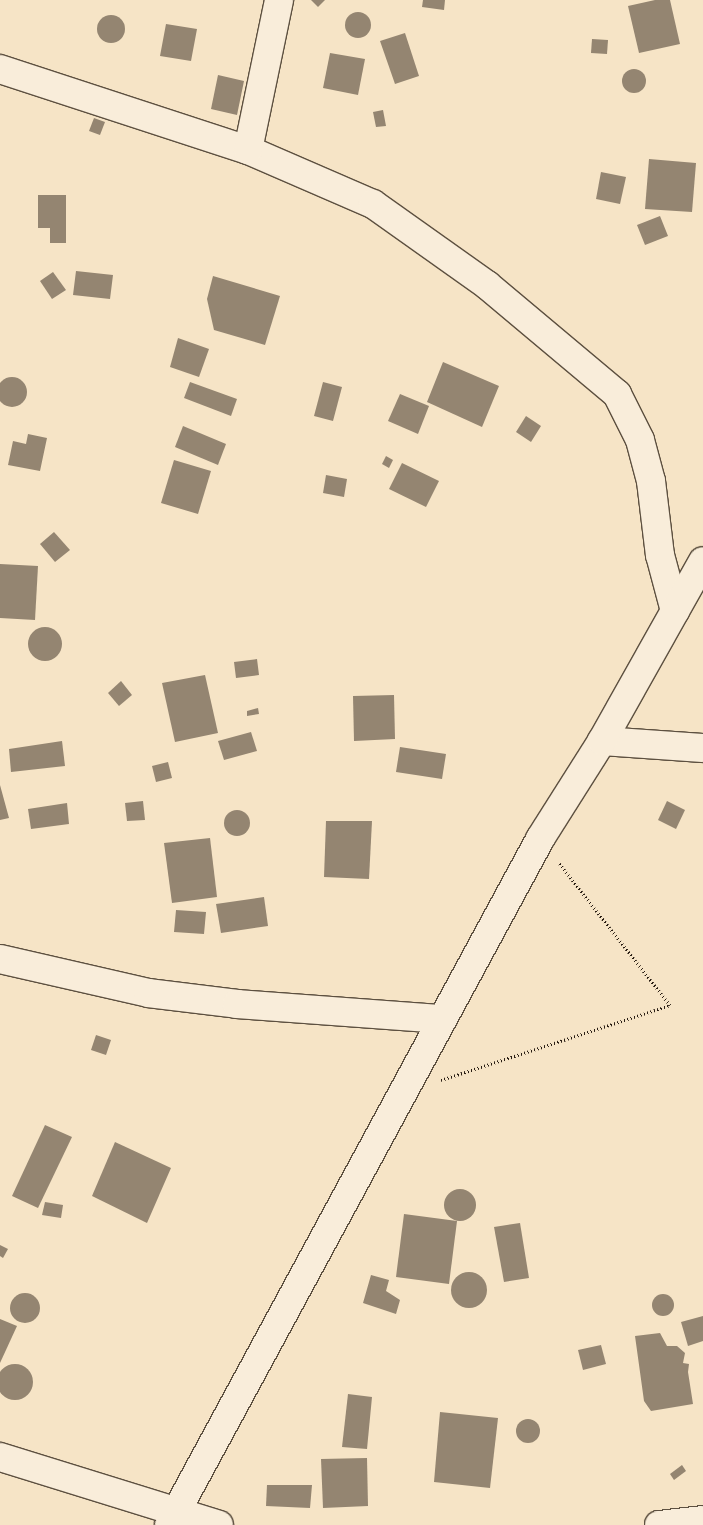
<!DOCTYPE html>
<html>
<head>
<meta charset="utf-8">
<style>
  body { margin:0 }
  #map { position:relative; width:703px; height:1525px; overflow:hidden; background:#f6e4c6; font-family:"Libre Caslon Text",serif }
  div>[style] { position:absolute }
  .building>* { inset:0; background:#948571 }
  .round { border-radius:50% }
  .path>* { height:3px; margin-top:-1.5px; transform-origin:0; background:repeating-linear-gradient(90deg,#2a1e14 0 1px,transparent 0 3.5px) }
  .roads { filter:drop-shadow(1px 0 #5d5040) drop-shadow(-1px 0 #5d5040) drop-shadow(0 1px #5d5040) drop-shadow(0 -1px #5d5040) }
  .minor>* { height:28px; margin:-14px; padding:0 14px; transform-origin:14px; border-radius:14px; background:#f9edda }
  .tertiary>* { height:28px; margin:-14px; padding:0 14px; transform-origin:14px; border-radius:14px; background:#f9edda }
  span { translate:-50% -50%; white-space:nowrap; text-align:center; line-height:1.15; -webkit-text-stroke:4.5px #f9edda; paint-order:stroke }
</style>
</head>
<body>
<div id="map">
  <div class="building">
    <div style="clip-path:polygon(311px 0,325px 0,318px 7px)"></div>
    <div style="clip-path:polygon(423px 0,445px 0,444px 10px,422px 7px)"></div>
    <div style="clip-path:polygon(655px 0,670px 0,680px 44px,639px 53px,628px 6px)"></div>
    <div class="round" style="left:345px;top:12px;width:26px;height:26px"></div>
    <div class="round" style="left:97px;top:15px;width:28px;height:28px"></div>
    <div style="clip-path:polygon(166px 24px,197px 29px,191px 61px,160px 56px)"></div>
    <div style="clip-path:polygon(405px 33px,419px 76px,395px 84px,380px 41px)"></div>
    <div style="clip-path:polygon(592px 39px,608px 40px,607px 54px,591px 53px)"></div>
    <div style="clip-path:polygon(330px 53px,365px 59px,358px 95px,323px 88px)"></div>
    <div class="round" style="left:622px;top:69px;width:24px;height:24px"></div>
    <div style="clip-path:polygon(218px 75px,244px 81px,237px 115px,211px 109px)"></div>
    <div style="clip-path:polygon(383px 110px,386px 126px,376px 127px,373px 112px)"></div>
    <div style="clip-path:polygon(94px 118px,105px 122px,100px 135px,89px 131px)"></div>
    <div style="clip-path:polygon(649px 159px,696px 163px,692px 212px,645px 209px)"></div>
    <div style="clip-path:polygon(601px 172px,626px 177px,620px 204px,596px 199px)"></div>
    <div style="clip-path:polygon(38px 195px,66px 195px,66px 243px,50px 243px,50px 228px,38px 228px)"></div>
    <div style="clip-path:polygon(660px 216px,668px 236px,645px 245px,637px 225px)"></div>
    <div style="clip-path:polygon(76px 271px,113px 275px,110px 299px,73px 295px)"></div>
    <div style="clip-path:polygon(53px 272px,66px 290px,52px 299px,40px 281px)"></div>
    <div style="clip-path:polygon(213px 276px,280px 296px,265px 345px,214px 330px,207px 299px)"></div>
    <div style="clip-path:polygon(178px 338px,209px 349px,199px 377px,170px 367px)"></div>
    <div style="clip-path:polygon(443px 362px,499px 386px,482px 427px,427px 402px)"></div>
    <div class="round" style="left:-3px;top:377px;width:30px;height:30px"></div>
    <div style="clip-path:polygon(190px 382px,237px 399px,231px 416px,184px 398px)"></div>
    <div style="clip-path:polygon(323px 382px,342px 387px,333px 421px,314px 416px)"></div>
    <div style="clip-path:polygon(400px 394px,429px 406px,418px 434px,388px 421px)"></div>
    <div style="clip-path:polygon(526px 416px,541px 426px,531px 442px,516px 432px)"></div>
    <div style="clip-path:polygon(183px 426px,226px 444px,218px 465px,175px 447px)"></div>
    <div style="clip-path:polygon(28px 434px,47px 438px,40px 471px,8px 465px,13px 441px,26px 444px)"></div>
    <div style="clip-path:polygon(386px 456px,393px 460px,389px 468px,382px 464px)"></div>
    <div style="clip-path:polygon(174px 460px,211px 471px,198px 514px,161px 503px)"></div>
    <div style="clip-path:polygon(402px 463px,439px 481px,426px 507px,389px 489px)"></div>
    <div style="clip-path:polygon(326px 475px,347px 479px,344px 497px,323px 493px)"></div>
    <div style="clip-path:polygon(54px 532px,70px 550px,55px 562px,40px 544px)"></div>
    <div style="clip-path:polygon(0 564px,38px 566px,35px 620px,0 618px)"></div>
    <div class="round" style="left:28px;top:627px;width:34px;height:34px"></div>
    <div style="clip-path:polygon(257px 659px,259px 675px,236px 678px,234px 662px)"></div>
    <div style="clip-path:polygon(205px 675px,218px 733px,175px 742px,162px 683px)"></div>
    <div style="clip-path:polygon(121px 681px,132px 695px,119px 706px,108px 693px)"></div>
    <div style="clip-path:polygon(394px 695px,395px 739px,354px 741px,353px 696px)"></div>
    <div style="clip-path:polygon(258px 708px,259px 714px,247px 716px,247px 711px)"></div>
    <div style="clip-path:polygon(251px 732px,257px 751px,224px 760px,218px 741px)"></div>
    <div style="clip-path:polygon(62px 741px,65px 766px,11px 772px,9px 749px)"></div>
    <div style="clip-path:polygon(400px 747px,446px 754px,442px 779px,396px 772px)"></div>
    <div style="clip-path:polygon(168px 762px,172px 778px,156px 782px,152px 766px)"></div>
    <div style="clip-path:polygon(0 785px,9px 818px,0 820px)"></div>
    <div style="clip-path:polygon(143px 801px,145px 820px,127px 821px,125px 803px)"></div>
    <div style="clip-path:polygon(667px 801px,685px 810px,676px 829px,658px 820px)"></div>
    <div style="clip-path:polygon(67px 803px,69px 824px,31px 829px,28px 809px)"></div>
    <div class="round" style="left:224px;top:810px;width:26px;height:26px"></div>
    <div style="clip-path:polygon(326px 821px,372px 821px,369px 879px,324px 877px)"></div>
    <div style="clip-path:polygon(210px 838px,217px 897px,172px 903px,164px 843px)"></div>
    <div style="clip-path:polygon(264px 897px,268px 926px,221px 933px,216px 904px)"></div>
    <div style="clip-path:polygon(176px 910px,206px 912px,204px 934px,174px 932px)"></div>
    <div style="clip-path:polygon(96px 1035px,111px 1040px,106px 1055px,91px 1050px)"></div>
    <div style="clip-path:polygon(45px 1125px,72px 1137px,38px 1208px,12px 1196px)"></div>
    <div style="clip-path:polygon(115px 1142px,171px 1168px,147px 1223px,92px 1196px)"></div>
    <div class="round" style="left:444px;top:1189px;width:32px;height:32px"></div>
    <div style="clip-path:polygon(45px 1202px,63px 1205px,61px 1218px,42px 1215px)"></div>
    <div style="clip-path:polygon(404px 1214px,457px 1221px,449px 1284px,396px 1277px)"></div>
    <div style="clip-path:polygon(520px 1223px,529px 1278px,504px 1282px,494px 1227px)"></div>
    <div style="clip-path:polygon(0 1245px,8px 1249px,3px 1258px,0 1256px)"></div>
    <div class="round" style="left:451px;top:1272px;width:36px;height:36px"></div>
    <div style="clip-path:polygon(371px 1275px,389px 1280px,386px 1291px,400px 1300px,396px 1314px,363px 1303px)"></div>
    <div class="round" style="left:10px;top:1293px;width:30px;height:30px"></div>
    <div class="round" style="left:652px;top:1294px;width:22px;height:22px"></div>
    <div style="clip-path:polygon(703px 1316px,703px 1341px,688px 1346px,681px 1322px)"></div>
    <div style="clip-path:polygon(0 1319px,17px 1326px,0 1363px)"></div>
    <div style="clip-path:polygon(660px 1333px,667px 1346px,677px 1346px,685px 1353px,683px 1363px,689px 1364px,688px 1372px,693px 1404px,651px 1411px,644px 1401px,635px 1336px)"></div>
    <div style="clip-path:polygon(601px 1345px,606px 1364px,583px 1370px,578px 1350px)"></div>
    <div class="round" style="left:-3px;top:1364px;width:36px;height:36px"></div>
    <div style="clip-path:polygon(348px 1394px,372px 1397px,367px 1449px,342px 1447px)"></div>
    <div style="clip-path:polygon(440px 1412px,498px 1418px,490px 1488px,434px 1482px)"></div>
    <div class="round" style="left:516px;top:1419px;width:24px;height:24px"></div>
    <div style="clip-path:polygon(367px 1458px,368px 1506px,323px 1508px,321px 1459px)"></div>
    <div style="clip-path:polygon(682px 1465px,686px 1471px,674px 1480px,670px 1474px)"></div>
    <div style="clip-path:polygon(267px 1485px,312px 1485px,310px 1508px,266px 1506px)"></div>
  </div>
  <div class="path">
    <div style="left:441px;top:1080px;width:241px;rotate:-18.1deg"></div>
    <div style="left:670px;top:1005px;width:180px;rotate:-128deg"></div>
  </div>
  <div class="roads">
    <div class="minor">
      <div style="left:0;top:69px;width:261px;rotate:18.1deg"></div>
      <div style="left:248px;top:150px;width:136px;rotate:23.4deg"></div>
      <div style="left:373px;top:204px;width:140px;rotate:35.4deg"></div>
      <div style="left:487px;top:285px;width:170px;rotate:40deg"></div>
      <div style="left:617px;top:394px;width:51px;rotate:63.4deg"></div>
      <div style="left:640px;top:440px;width:42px;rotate:75deg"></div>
      <div style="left:651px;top:481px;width:75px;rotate:83.1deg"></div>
      <div style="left:660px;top:555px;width:58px;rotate:75deg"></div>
      <div style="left:248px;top:150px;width:153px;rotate:-78.3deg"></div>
      <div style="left:602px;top:741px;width:101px;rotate:4deg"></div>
      <div style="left:0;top:959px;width:152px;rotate:12.9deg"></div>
      <div style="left:148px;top:993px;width:90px;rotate:7deg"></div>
      <div style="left:237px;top:1004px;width:206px;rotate:4.2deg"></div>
      <div style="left:0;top:1457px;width:229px;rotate:17.2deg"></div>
      <div style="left:659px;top:1525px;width:44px;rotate:-6.5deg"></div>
    </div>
    <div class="tertiary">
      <div style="left:169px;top:1525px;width:780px;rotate:-61.59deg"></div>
      <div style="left:540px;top:839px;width:116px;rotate:-57.7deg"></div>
      <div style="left:602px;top:741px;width:206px;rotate:-60.7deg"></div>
    </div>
  </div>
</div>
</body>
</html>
